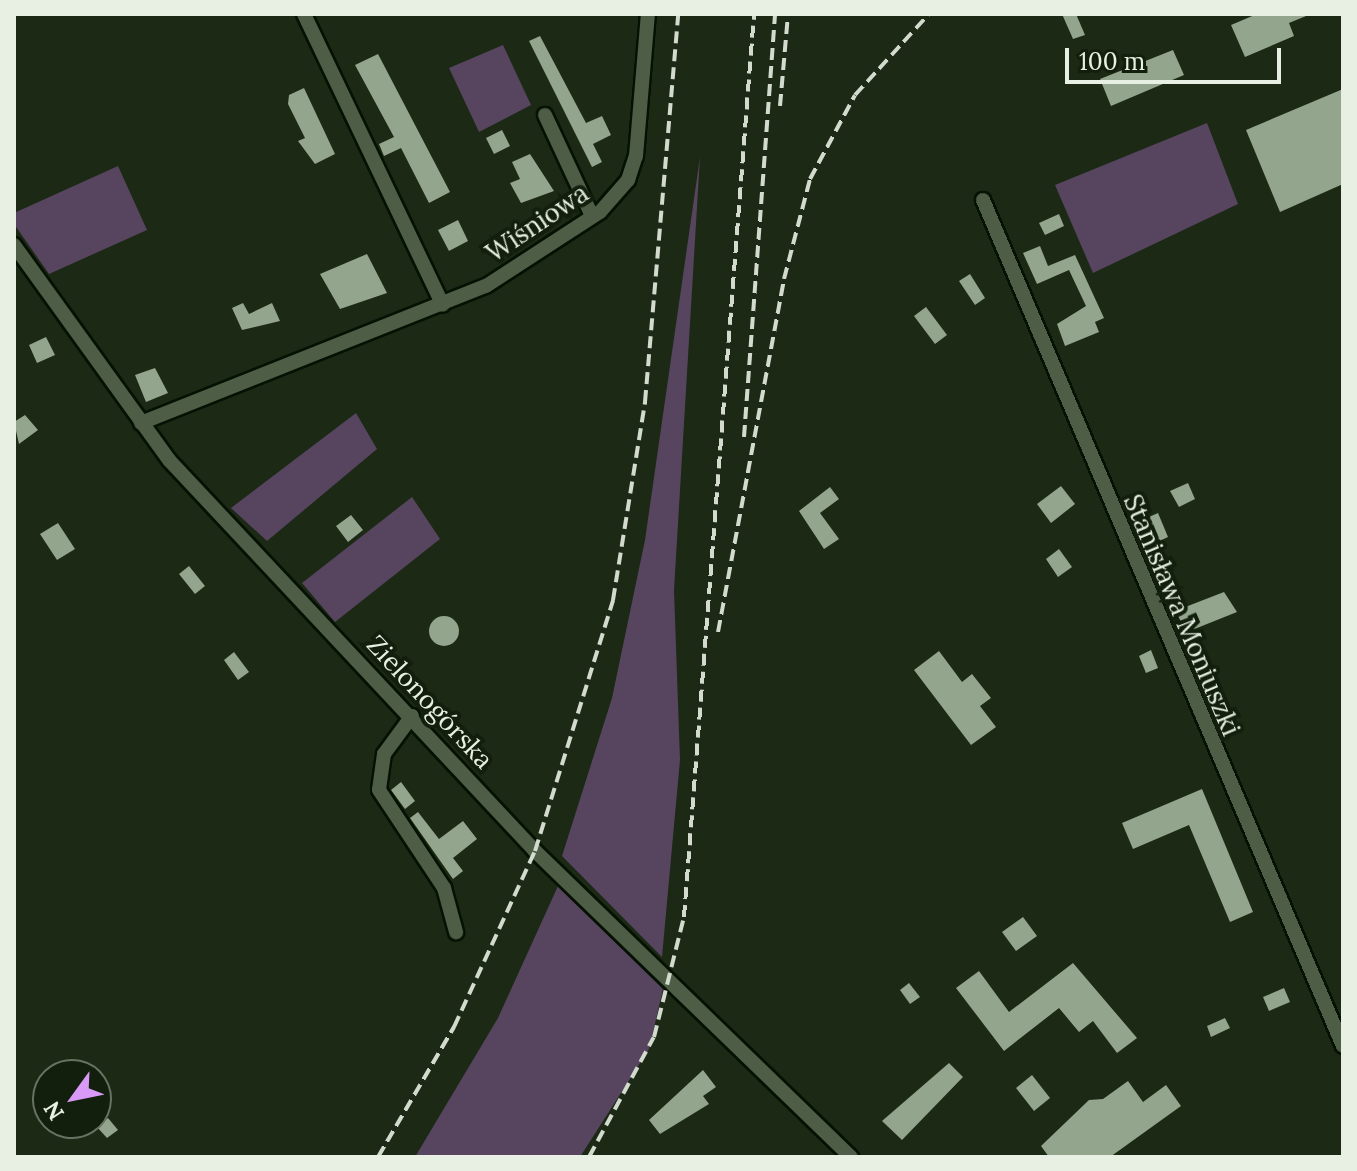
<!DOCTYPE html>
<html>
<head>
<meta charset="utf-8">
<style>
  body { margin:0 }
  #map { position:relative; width:1357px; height:1171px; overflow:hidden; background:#1b2915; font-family:Lora,serif }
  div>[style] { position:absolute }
  .green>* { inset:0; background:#574560 }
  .building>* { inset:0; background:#93a58c }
  .round { border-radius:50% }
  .roads { filter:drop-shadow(2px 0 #051102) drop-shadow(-2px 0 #051102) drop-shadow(0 2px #051102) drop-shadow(0 -2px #051102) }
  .minor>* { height:14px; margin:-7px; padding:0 7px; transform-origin:7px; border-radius:7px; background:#4d5d46 }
  .rail>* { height:4px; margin-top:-2px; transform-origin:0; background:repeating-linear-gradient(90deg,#d2dbce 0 12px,transparent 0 18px) }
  span { translate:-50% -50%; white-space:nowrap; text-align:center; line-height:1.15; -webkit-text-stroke:8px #121f0c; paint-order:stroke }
  .street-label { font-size:26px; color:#e7f0e3 }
  .frame { position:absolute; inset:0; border:16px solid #e7f0e3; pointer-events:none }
  .north { position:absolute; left:32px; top:1059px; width:80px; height:80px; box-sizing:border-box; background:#121f0c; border:2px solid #677362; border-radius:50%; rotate:237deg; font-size:22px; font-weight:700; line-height:32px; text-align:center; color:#e7f0e3 }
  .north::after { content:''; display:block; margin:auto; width:28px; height:36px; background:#d99af7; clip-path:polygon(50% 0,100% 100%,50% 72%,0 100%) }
  .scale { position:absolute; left:1065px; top:48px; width:216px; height:36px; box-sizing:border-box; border:4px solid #e7f0e3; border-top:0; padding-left:10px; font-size:24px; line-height:28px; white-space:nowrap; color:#e7f0e3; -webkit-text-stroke:6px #121f0c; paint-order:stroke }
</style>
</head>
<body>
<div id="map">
  <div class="green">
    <div style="clip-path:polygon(503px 45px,531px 105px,479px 132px,449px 68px)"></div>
    <div style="clip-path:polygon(1207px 123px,1238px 204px,1093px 273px,1055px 185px)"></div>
    <div style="clip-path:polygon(700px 157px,674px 590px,680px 760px,662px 957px,562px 856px,612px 698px,645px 540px)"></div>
    <div style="clip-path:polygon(118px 166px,147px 230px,49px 274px,14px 224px,14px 213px)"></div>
    <div style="clip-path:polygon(356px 413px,377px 449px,267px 541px,231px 508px)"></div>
    <div style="clip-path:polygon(412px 497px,440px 539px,335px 622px,302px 583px)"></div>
    <div style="clip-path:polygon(558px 886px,663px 989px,649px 1049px,580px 1157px,415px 1157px,498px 1018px)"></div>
  </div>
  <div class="building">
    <div style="clip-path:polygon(1062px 14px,1076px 14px,1085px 35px,1073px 39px)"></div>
    <div style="clip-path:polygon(1257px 14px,1311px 14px,1289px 23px,1294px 36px,1245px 57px,1231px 25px)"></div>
    <div style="clip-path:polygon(540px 36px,586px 123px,602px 116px,611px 135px,593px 144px,602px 162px,592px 167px,529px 41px)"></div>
    <div style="clip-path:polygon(1173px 50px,1184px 75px,1111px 106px,1100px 79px)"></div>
    <div style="clip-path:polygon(378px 54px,450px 192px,429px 203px,401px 148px,384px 156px,379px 144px,394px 137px,355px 65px)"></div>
    <div style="clip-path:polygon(304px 88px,335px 154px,315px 164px,298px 141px,305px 138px,288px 104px,289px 95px)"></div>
    <div style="clip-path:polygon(1343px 89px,1343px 184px,1280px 212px,1246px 130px)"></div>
    <div style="clip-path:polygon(502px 130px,510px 146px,494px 154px,486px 138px)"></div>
    <div style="clip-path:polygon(530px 154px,554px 191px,521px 203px,510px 183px,520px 179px,512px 162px)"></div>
    <div style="clip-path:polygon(1059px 214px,1064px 226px,1045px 235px,1039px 223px)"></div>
    <div style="clip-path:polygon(458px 220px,468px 241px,449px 251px,438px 230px)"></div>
    <div style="clip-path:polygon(1040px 246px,1048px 266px,1075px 255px,1104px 318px,1095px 322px,1099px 332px,1065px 346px,1057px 324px,1086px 306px,1069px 270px,1037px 284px,1023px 253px)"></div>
    <div style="clip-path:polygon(367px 254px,387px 293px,340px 309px,320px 274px)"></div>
    <div style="clip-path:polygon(970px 274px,985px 298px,975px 305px,959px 281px)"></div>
    <div style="clip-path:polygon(243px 303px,249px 314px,272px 303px,280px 321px,242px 330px,232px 308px)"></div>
    <div style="clip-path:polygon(926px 307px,947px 335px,935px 344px,914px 316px)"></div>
    <div style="clip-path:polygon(46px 337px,55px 355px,37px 363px,29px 345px)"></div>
    <div style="clip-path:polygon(155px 368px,168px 393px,146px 402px,135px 375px)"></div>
    <div style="clip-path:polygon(25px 415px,38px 430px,19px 444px,14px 422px)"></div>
    <div style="clip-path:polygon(1188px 483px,1195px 499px,1179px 507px,1170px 491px)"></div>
    <div style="clip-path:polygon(1061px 486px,1075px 504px,1051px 523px,1037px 504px)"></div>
    <div style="clip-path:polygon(830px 487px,839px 499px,820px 513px,839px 539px,824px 549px,799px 511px)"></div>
    <div style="clip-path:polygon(1158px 513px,1168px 537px,1151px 545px,1140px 521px)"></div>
    <div style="clip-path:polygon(351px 515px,363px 530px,348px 542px,336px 526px)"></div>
    <div style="clip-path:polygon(58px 523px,75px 549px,57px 560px,40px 534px)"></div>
    <div style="clip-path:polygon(1059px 549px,1072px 567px,1058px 577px,1046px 559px)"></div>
    <div style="clip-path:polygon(189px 566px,205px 586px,195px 594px,179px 574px)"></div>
    <div style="clip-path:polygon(1224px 592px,1237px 612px,1187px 632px,1175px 611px)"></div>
    <div class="round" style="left:429px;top:616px;width:30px;height:30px"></div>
    <div style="clip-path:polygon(1151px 650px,1158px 668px,1146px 673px,1139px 656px)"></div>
    <div style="clip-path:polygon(939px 651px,962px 682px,972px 674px,991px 698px,980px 706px,996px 727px,971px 745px,914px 670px)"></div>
    <div style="clip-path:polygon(234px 652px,249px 672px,238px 680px,224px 660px)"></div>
    <div style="clip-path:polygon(401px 782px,415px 801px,405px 809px,391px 790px)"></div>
    <div style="clip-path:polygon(1202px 789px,1253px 912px,1230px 922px,1189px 825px,1133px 849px,1122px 823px)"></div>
    <div style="clip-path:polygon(418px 812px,439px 839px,463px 821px,477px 839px,453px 858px,463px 871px,453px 879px,410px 818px)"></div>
    <div style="clip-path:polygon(1023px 917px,1037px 936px,1016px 951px,1002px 932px)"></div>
    <div style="clip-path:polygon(1073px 963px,1137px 1038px,1117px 1053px,1093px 1021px,1079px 1032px,1059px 1008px,1004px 1051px,956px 988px,979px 971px,1009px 1012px)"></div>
    <div style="clip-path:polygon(909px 983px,920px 997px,910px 1004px,900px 990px)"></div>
    <div style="clip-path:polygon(1284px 988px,1290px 1002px,1269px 1011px,1263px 997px)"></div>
    <div style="clip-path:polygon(1225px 1018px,1230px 1028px,1211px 1037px,1207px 1026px)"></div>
    <div style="clip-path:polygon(949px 1063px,963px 1077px,902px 1140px,882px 1121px)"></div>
    <div style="clip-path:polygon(703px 1070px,716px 1087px,703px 1096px,709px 1104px,660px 1134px,649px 1120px)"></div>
    <div style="clip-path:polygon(1032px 1075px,1050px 1098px,1034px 1111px,1016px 1088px)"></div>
    <div style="clip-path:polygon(1128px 1081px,1143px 1102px,1166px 1085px,1181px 1106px,1110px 1157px,1049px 1157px,1041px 1146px,1089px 1100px,1103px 1099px)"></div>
    <div style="clip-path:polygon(108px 1118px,118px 1130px,107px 1138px,97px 1127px)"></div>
  </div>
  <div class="roads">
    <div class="minor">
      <div style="left:304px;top:14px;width:322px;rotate:64.5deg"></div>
      <div style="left:545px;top:115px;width:111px;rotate:65deg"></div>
      <div style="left:983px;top:200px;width:919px;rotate:66.95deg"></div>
      <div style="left:14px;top:245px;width:265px;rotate:54.2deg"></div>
      <div style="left:169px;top:460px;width:536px;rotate:46.89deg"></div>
      <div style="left:535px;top:851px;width:440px;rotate:44.1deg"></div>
      <div style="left:141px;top:423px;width:371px;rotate:-21.7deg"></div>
      <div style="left:486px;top:286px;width:136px;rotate:-33deg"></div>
      <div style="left:600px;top:212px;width:43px;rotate:-48.8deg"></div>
      <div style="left:628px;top:180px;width:25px;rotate:-72deg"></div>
      <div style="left:636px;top:156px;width:143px;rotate:-85.2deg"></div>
      <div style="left:412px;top:716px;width:47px;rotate:126.4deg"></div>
      <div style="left:384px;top:754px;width:36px;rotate:98deg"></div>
      <div style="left:379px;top:790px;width:118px;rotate:56.4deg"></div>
      <div style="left:444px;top:888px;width:46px;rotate:74.7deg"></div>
    </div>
  </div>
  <div class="rail">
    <div style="left:780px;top:106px;width:92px;rotate:-85deg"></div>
    <div style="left:744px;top:437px;width:424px;rotate:-85.8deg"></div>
    <div style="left:718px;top:632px;width:359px;rotate:-79.4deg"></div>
    <div style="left:784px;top:279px;width:103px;rotate:-75.4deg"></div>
    <div style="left:810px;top:179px;width:95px;rotate:-61.8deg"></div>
    <div style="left:855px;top:95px;width:110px;rotate:-47.6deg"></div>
    <div style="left:378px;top:1157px;width:151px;rotate:-59.7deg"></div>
    <div style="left:454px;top:1027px;width:194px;rotate:-65.3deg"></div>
    <div style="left:535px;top:851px;width:263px;rotate:-72.7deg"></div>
    <div style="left:613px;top:600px;width:201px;rotate:-80.8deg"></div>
    <div style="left:645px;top:402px;width:389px;rotate:-85.1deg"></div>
    <div style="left:589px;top:1157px;width:136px;rotate:-61.6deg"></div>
    <div style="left:654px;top:1037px;width:124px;rotate:-76deg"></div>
    <div style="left:684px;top:917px;width:906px;rotate:-85.57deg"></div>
  </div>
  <div class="street-label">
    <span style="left:537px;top:223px;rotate:-34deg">Wiśniowa</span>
    <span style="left:1182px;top:615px;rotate:67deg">Stanisława Moniuszki</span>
    <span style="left:430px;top:702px;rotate:47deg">Zielonogórska</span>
  </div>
  <div class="frame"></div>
  <div class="north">N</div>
  <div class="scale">100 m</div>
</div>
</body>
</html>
